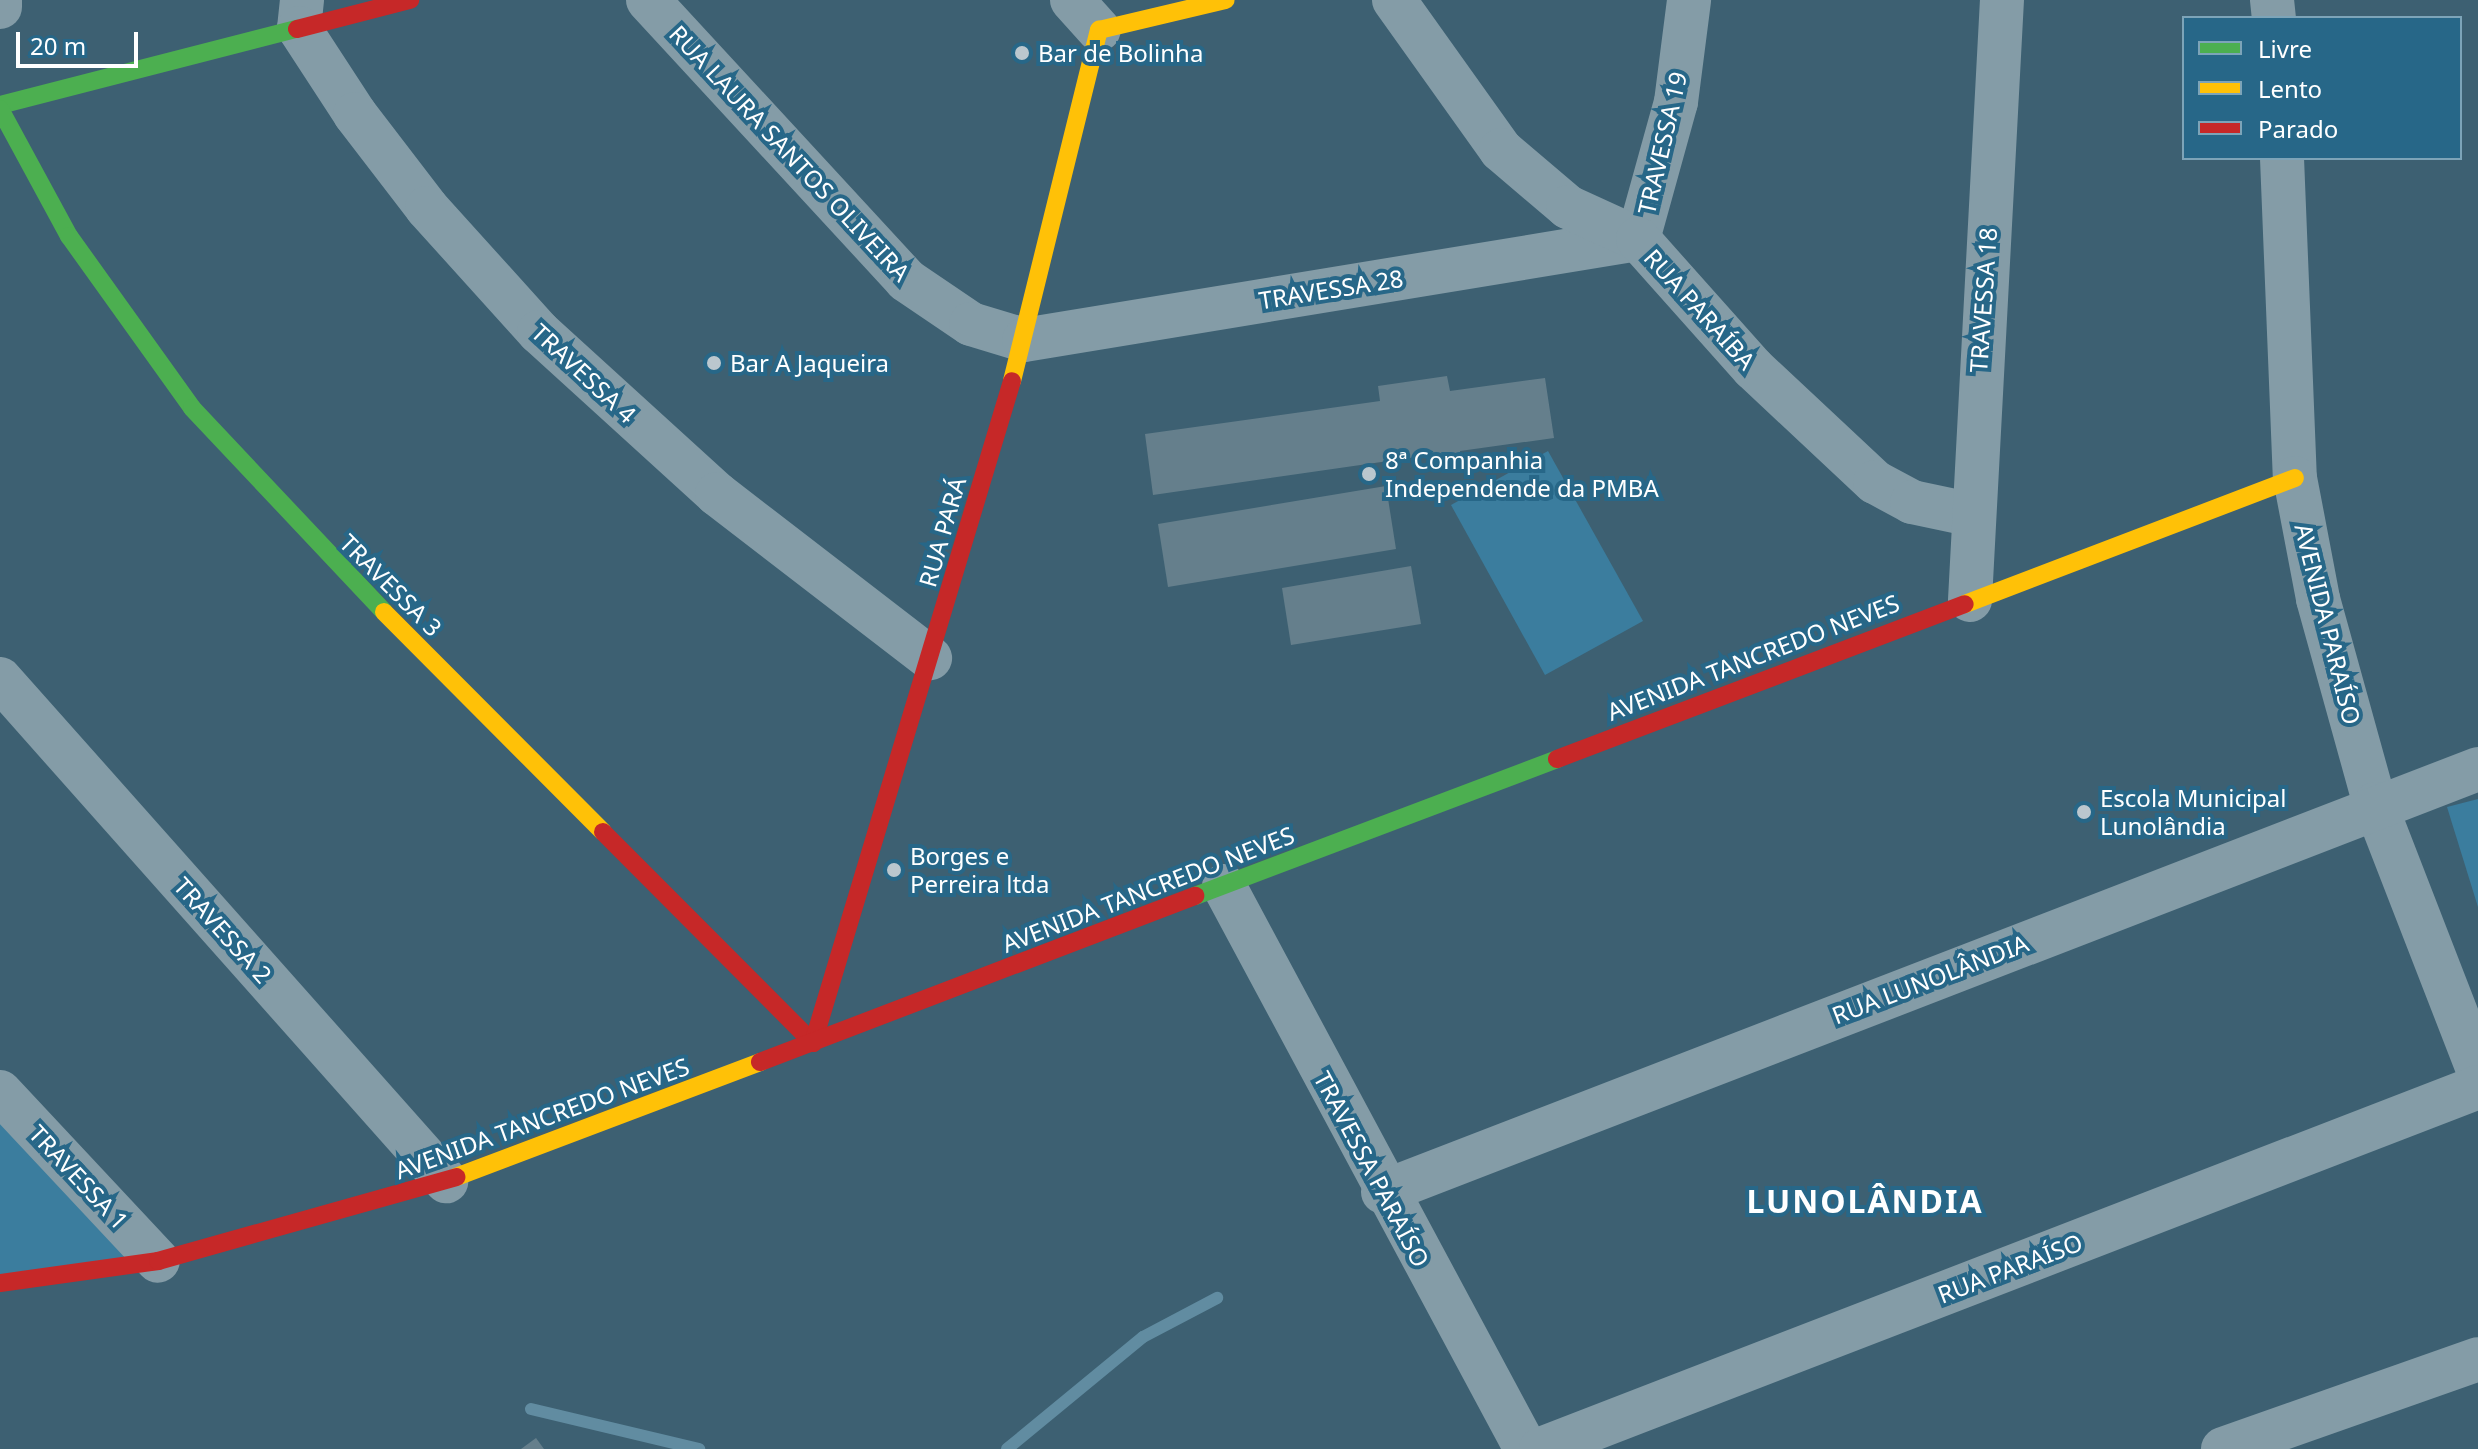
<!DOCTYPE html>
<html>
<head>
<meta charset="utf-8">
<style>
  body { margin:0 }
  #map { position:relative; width:2478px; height:1449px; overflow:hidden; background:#3d6072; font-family:"Noto Sans",sans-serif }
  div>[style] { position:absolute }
  .green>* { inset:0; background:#3b7d9e }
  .stream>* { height:12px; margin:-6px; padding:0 6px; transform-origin:6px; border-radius:6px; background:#618ca1 }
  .building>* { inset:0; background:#657f8c }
  .street>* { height:44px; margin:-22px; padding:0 22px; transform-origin:22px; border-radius:22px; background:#849ca7 }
  .fast>* { height:18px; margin:-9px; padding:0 9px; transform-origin:9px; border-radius:9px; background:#4caf50 }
  .slow>* { height:18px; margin:-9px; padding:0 9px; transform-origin:9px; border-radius:9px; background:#ffc107 }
  .jam>* { height:18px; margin:-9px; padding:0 9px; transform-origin:9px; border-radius:9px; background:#c62828 }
  .dots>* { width:22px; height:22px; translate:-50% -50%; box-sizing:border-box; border:4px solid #276788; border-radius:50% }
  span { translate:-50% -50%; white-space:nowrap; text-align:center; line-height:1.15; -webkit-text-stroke:8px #276788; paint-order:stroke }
  .poi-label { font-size:24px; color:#fff }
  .left { translate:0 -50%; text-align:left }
  .street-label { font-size:24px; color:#fff }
  .district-label { font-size:32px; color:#fff; font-weight:700; letter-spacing:2px }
  .legend { position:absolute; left:2182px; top:16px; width:280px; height:144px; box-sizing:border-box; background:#276788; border:2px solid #7da4b8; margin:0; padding:10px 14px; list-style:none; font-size:24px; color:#fff }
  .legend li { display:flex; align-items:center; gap:16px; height:40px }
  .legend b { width:40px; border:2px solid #7da4b8 }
  .scale { position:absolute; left:16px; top:32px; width:122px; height:36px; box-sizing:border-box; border:4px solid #fff; border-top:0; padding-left:10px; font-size:24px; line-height:28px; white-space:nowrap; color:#fff; -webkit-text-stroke:6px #276788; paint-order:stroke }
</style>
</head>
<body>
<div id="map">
  <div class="green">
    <div style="clip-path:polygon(1548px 451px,1643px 621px,1545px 675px,1451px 505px)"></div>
    <div style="clip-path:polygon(2478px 799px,2478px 907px,2447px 807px)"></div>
    <div style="clip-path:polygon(0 1118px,143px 1270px,0 1285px)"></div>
  </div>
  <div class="stream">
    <div style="left:531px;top:1409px;width:173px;rotate:13.4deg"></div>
    <div style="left:1007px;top:1449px;width:176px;rotate:-39.5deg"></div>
    <div style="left:1143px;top:1337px;width:84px;rotate:-27.8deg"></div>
  </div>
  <div class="building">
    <div style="clip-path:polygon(1447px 376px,1450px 391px,1545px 378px,1554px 438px,1460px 451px,1462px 464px,1431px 468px,1430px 455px,1153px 495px,1145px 434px,1380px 401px,1378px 386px)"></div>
    <div style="clip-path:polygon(1386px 486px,1396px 549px,1168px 587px,1158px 524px)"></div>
    <div style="clip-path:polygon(1411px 566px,1421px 624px,1291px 645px,1282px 588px)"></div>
    <div style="clip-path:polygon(536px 1438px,544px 1449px,521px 1449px)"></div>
  </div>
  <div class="street">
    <div style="left:302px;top:0;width:28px;rotate:96deg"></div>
    <div style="left:299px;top:28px;width:103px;rotate:56.9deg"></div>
    <div style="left:355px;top:114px;width:118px;rotate:52.5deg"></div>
    <div style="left:427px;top:208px;width:167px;rotate:47.9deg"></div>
    <div style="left:539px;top:332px;width:241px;rotate:42.3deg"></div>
    <div style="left:717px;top:494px;width:269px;rotate:37.6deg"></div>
    <div style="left:648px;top:0;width:381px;rotate:47.3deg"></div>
    <div style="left:906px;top:280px;width:78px;rotate:34.1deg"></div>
    <div style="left:971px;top:324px;width:55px;rotate:16.8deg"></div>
    <div style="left:1024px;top:340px;width:622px;rotate:-9.34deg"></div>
    <div style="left:1638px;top:239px;width:142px;rotate:-74.5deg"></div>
    <div style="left:1676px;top:102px;width:103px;rotate:-82.7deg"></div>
    <div style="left:1072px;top:0;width:40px;rotate:48deg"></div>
    <div style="left:1394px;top:0;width:184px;rotate:54.5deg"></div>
    <div style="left:1501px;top:150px;width:88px;rotate:40.4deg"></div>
    <div style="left:1568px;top:207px;width:77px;rotate:24.6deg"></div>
    <div style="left:1638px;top:239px;width:173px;rotate:48.3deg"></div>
    <div style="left:1753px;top:368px;width:167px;rotate:43.1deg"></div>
    <div style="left:1875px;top:482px;width:42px;rotate:28.4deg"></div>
    <div style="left:1912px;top:502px;width:58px;rotate:11.9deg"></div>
    <div style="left:2272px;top:0;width:18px;rotate:84deg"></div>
    <div style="left:0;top:7px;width:7px;rotate:-90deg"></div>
    <div style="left:2282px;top:158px;width:320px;rotate:87.7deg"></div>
    <div style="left:2295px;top:478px;width:123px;rotate:79.2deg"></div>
    <div style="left:2318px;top:599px;width:213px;rotate:74.5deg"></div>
    <div style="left:2375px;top:804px;width:284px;rotate:68.8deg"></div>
    <div style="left:1970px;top:600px;width:601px;rotate:-86.95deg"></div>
    <div style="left:0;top:679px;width:672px;rotate:48.38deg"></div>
    <div style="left:1224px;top:886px;width:639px;rotate:61.79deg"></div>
    <div style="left:0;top:1092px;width:231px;rotate:46.9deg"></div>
    <div style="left:1383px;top:1192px;width:1174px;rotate:-21.12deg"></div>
    <div style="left:1541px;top:1449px;width:1004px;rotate:-21.12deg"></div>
    <div style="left:2223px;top:1449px;width:270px;rotate:-19.4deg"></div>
  </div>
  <div class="fast">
    <div style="left:0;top:105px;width:307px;rotate:-14.4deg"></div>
    <div style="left:0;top:109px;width:145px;rotate:61.5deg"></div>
    <div style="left:69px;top:236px;width:211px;rotate:54.4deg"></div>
    <div style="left:192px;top:408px;width:280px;rotate:46.7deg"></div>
    <div style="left:1195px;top:896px;width:387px;rotate:-20.7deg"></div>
  </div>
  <div class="slow">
    <div style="left:1012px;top:381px;width:362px;rotate:-76.1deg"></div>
    <div style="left:1099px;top:30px;width:130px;rotate:-13.3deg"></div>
    <div style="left:1965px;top:604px;width:353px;rotate:-20.9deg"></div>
    <div style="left:384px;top:612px;width:310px;rotate:45.1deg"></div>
    <div style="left:456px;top:1177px;width:325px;rotate:-20.7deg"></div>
  </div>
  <div class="jam">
    <div style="left:297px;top:29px;width:117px;rotate:-14.4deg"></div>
    <div style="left:1557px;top:759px;width:436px;rotate:-20.8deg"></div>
    <div style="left:603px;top:832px;width:298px;rotate:45.1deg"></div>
    <div style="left:813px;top:1043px;width:691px;rotate:-73.27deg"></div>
    <div style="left:760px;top:1062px;width:466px;rotate:-20.9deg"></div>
    <div style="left:0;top:1283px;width:160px;rotate:-7.9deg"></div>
    <div style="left:158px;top:1261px;width:310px;rotate:-15.7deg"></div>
  </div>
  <div class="dots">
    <div style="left:1022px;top:53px;background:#bbc7ce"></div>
    <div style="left:714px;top:363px;background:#bbc7ce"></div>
    <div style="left:1369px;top:474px;background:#bbc7ce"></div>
    <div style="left:2084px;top:812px;background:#bbc7ce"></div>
    <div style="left:894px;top:870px;background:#bbc7ce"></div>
  </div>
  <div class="poi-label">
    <span class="left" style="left:1038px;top:53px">Bar de Bolinha</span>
    <span class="left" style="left:730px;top:363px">Bar A Jaqueira</span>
    <span class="left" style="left:1385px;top:474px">8ª Companhia<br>Independende da PMBA</span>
    <span class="left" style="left:2100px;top:812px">Escola Municipal<br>Lunolândia</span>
    <span class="left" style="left:910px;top:870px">Borges e<br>Perreira ltda</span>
  </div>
  <div class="street-label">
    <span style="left:1662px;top:143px;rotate:-77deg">TRAVESSA 19</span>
    <span style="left:790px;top:153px;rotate:47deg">RUA LAURA SANTOS OLIVEIRA</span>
    <span style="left:1331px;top:289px;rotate:-9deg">TRAVESSA 28</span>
    <span style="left:1983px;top:300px;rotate:-86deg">TRAVESSA 18</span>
    <span style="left:1700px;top:309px;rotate:48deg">RUA PARAÍBA</span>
    <span style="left:584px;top:373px;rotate:43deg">TRAVESSA 4</span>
    <span style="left:942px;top:532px;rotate:-74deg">RUA PARÁ</span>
    <span style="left:391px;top:585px;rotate:45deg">TRAVESSA 3</span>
    <span style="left:2328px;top:624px;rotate:76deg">AVENIDA PARAÍSO</span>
    <span style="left:1753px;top:657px;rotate:-21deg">AVENIDA TANCREDO NEVES</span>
    <span style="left:1148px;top:889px;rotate:-21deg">AVENIDA TANCREDO NEVES</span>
    <span style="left:223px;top:930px;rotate:48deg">TRAVESSA 2</span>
    <span style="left:1930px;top:979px;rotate:-21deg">RUA LUNOLÂNDIA</span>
    <span style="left:542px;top:1118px;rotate:-20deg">AVENIDA TANCREDO NEVES</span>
    <span style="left:1372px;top:1169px;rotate:62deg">TRAVESSA PARAÍSO</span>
    <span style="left:79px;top:1177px;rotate:47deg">TRAVESSA 1</span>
    <span style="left:2010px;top:1268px;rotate:-21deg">RUA PARAÍSO</span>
  </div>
  <div class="district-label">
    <span style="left:1865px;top:1201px">LUNOLÂNDIA</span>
  </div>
  <ul class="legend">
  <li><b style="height:10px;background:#4caf50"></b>Livre</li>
  <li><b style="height:10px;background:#ffc107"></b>Lento</li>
  <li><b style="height:10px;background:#c62828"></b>Parado</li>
  </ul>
  <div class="scale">20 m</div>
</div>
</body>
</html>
